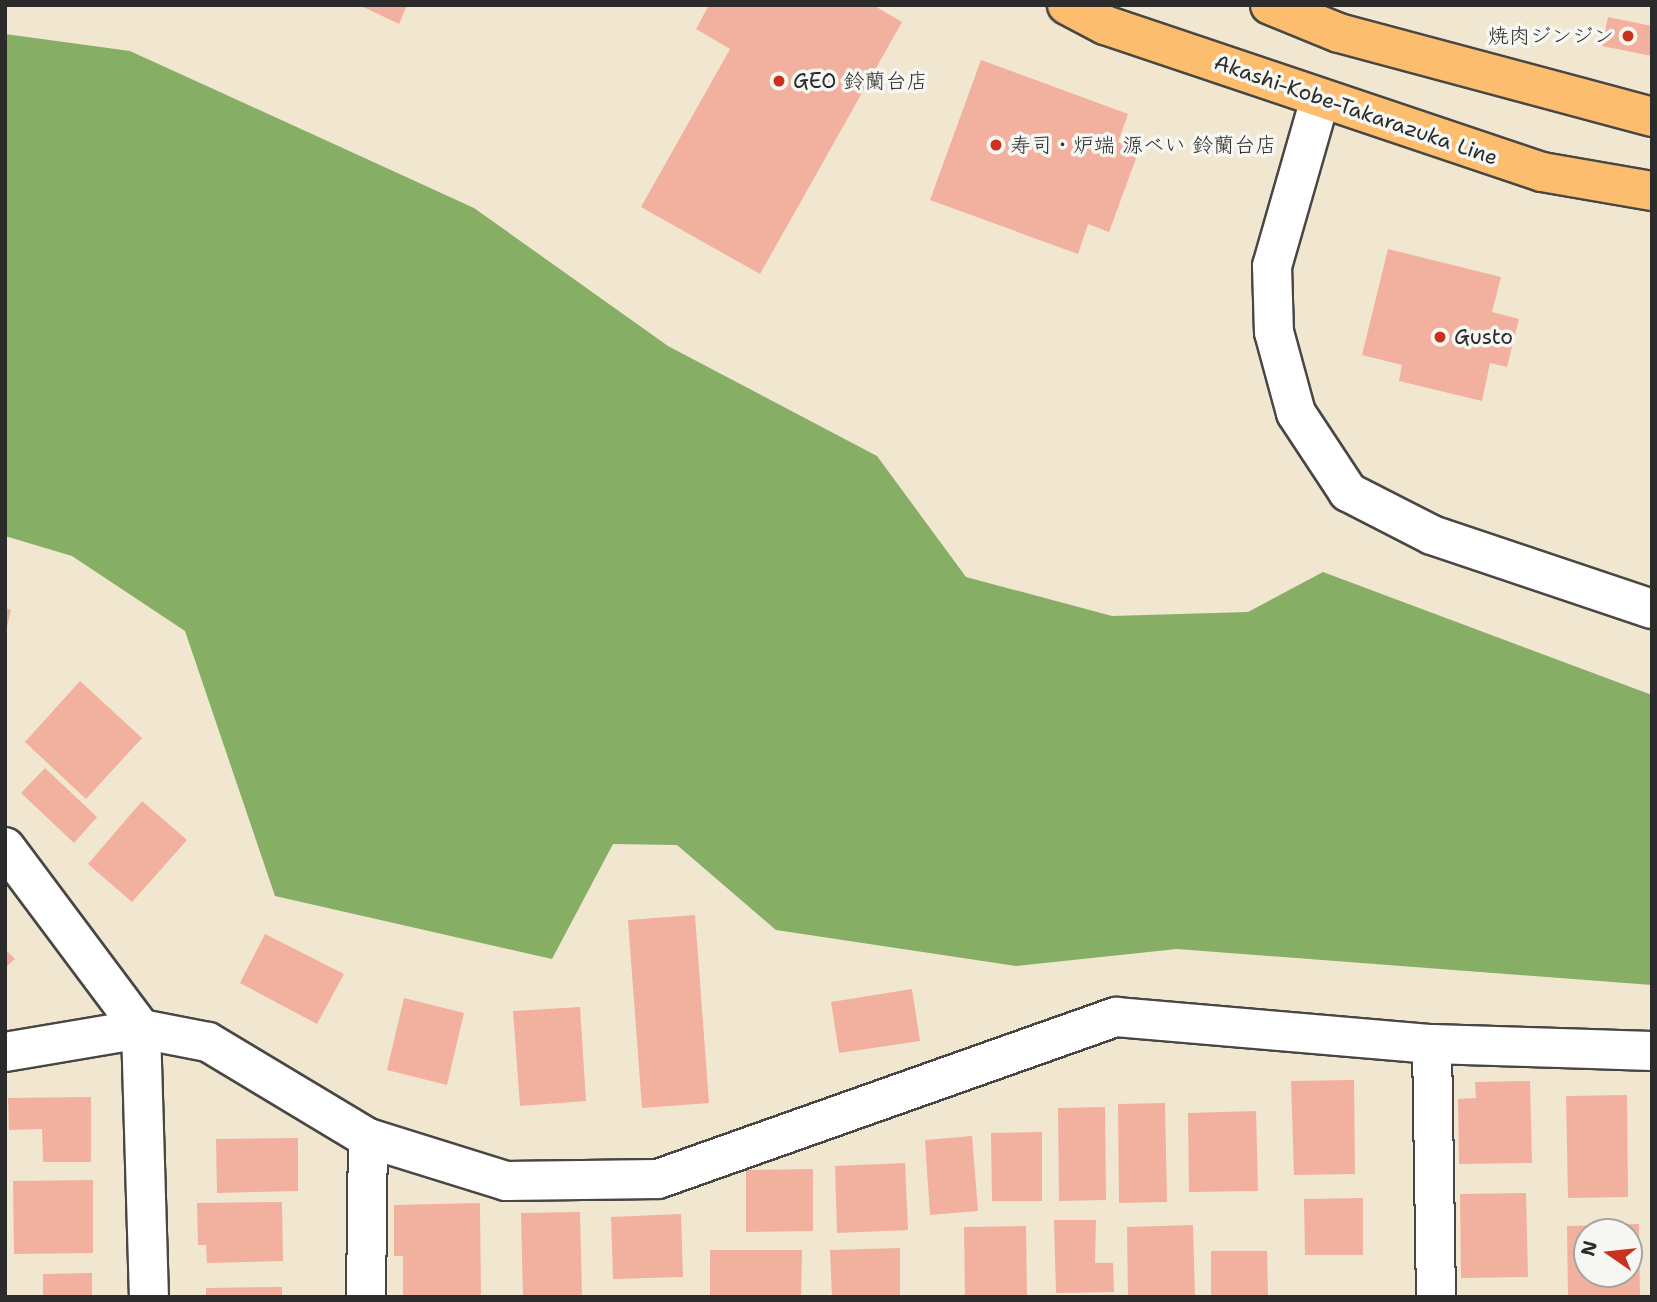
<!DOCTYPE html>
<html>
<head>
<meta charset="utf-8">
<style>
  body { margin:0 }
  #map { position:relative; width:1657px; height:1302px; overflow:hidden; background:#f1e7d1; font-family:"Shantell Sans","Klee One",sans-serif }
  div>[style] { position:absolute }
  .forest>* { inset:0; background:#86ae64 }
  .building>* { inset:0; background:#f2b09e }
  .roads { filter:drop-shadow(2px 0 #494744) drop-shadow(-2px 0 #494744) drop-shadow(0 2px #494744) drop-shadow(0 -2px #494744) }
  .minor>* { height:38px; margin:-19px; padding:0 19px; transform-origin:19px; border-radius:19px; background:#fff }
  .tertiary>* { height:38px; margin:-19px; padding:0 19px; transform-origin:19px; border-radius:19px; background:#fff }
  .primary>* { height:38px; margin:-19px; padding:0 19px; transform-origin:19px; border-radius:19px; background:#fcbd6f }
  .dots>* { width:19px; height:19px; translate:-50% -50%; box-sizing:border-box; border:4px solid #f6f6f2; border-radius:50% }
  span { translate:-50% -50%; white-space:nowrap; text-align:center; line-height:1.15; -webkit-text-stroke:7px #f6f6f2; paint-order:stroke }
  .poi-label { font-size:21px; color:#2b2b2b }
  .right { translate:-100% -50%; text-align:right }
  .left { translate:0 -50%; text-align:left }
  .street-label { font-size:21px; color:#2b2b2b }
  .frame { position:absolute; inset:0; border:7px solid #2b2b2b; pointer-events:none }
  .north { position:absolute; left:1573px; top:1218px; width:70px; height:70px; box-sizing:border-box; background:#f6f6f2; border:2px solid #a5a5a2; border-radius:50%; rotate:284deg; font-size:19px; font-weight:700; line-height:28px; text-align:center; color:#2b2b2b }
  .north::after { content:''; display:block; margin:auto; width:24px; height:32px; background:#c8321e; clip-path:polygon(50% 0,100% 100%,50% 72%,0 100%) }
</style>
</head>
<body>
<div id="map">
  <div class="forest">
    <div style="clip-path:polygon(5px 34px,130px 51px,474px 208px,668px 346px,877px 456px,966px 577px,1112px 616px,1248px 612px,1323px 572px,1652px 695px,1652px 985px,1177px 949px,1016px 966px,776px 930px,677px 845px,613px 844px,552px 959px,275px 896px,185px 631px,72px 556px,5px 536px)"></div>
  </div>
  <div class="building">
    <div style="clip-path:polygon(359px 5px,407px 5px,399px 24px)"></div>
    <div style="clip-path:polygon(709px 5px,873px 5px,902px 22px,760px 274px,641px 207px,730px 49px,696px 29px)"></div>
    <div style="clip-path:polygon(1608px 17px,1652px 26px,1652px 56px,1602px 46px)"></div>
    <div style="clip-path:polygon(981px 60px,1128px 114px,1118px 142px,1139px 150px,1109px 232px,1088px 224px,1078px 254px,930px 200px)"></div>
    <div style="clip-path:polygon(1388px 249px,1501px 277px,1492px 312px,1519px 319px,1507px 367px,1490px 363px,1482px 401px,1399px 381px,1402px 365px,1362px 355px)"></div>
    <div style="clip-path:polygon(5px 608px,11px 610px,6px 631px,5px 631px)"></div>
    <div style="clip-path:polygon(80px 681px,142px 738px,86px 799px,25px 742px)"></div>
    <div style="clip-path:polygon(45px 768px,97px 817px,74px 843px,21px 793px)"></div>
    <div style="clip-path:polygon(142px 801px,187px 840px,132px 902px,88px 864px)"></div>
    <div style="clip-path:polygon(695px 915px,709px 1103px,642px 1108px,628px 920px)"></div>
    <div style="clip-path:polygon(265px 934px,344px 974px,317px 1024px,240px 983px)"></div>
    <div style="clip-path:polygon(5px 949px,15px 959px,5px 968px)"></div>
    <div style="clip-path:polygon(912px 989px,920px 1041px,839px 1053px,831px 1002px)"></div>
    <div style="clip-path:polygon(404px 998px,464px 1013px,447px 1085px,387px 1070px)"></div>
    <div style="clip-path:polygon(580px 1007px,586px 1101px,520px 1106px,513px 1011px)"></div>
    <div style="clip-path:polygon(1354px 1080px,1355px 1174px,1294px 1175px,1291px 1081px)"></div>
    <div style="clip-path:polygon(1530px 1081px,1532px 1163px,1459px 1164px,1458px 1099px,1476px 1098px,1475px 1082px)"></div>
    <div style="clip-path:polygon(1627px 1095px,1628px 1197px,1568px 1198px,1566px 1096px)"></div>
    <div style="clip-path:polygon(91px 1097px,91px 1162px,43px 1162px,42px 1129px,9px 1130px,8px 1098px)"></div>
    <div style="clip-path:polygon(1165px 1103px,1167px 1202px,1119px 1203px,1118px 1104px)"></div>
    <div style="clip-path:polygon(1105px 1107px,1106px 1200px,1059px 1201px,1058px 1108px)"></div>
    <div style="clip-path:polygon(1256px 1111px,1258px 1191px,1189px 1192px,1188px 1113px)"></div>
    <div style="clip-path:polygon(1042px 1132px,1042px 1201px,992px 1201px,991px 1133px)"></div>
    <div style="clip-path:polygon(972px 1136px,978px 1211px,930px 1215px,925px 1140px)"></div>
    <div style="clip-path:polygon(298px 1138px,298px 1191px,217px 1193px,216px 1139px)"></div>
    <div style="clip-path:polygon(905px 1163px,908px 1230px,837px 1233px,835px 1166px)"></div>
    <div style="clip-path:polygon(813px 1169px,813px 1231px,746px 1232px,746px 1170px)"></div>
    <div style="clip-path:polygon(93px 1180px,93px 1253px,14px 1254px,13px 1181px)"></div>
    <div style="clip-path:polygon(1526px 1193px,1528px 1277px,1461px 1278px,1460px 1194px)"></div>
    <div style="clip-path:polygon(1363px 1198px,1363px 1255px,1305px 1255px,1304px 1199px)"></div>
    <div style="clip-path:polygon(282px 1202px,283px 1261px,207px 1263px,206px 1245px,198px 1245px,197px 1203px)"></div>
    <div style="clip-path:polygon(480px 1203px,481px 1297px,403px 1297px,403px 1256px,394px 1256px,394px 1205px)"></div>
    <div style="clip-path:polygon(580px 1212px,582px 1297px,523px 1297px,521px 1213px)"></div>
    <div style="clip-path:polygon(681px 1214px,683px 1277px,613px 1279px,611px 1217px)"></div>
    <div style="clip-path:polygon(1054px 1220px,1096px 1220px,1095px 1263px,1113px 1263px,1114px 1292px,1056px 1293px)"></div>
    <div style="clip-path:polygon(evenodd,1639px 1224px,1640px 1297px,1568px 1297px,1567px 1226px,1639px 1224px,1587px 1232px,1629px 1232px,1629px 1274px,1587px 1274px,1587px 1232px)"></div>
    <div style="clip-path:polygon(1193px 1225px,1195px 1297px,1128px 1297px,1127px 1227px)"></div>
    <div style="clip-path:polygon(1026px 1226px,1027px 1297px,965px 1297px,964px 1227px)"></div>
    <div style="clip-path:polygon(900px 1248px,900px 1297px,832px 1297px,830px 1250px)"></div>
    <div style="clip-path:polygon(710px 1250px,802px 1250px,801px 1297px,710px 1297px)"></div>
    <div style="clip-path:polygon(1211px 1251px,1267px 1251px,1268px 1297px,1211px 1297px)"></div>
    <div style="clip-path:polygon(92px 1273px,92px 1297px,43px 1297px,43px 1274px)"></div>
    <div style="clip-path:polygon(282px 1287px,282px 1297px,206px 1297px,206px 1288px)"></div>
  </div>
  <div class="roads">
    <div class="minor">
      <div style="left:1432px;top:1044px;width:253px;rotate:89.1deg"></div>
      <div style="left:5px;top:1052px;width:138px;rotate:-9.6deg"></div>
      <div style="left:141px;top:1029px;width:68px;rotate:11deg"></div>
      <div style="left:208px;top:1042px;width:187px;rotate:31deg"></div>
      <div style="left:368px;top:1138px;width:145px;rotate:17.3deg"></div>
      <div style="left:506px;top:1181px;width:152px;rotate:-0.8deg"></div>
      <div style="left:658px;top:1179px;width:486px;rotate:-19.5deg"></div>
      <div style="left:1116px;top:1017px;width:317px;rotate:4.9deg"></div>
      <div style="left:1432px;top:1044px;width:220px;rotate:1.8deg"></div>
      <div style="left:366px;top:1297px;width:159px;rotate:-89.3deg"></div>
    </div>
    <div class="tertiary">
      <div style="left:1320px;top:99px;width:174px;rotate:106deg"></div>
      <div style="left:1272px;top:266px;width:66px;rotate:88.3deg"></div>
      <div style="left:1274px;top:332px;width:84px;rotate:74.8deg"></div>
      <div style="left:1296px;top:413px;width:95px;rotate:56.6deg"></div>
      <div style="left:1348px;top:492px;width:94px;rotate:27.1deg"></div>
      <div style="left:1432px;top:535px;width:232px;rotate:18.6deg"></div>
      <div style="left:5px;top:847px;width:227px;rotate:53.2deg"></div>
      <div style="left:141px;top:1029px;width:268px;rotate:88.3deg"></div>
    </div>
    <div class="primary">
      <div style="left:1067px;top:5px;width:43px;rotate:27.8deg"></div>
      <div style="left:1105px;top:25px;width:461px;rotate:18.6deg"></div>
      <div style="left:1542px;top:172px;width:112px;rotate:9.8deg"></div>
      <div style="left:1270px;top:5px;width:74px;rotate:22.1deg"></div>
      <div style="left:1339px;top:33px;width:324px;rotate:15deg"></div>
    </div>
  </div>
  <div class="dots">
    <div style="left:1628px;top:36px;background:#c8321e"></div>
    <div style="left:779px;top:81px;background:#c8321e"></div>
    <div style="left:996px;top:145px;background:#c8321e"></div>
    <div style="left:1440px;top:337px;background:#c8321e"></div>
  </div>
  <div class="poi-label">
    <span class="right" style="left:1614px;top:36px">焼肉ジンジン</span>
    <span class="left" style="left:793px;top:81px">GEO 鈴蘭台店</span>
    <span class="left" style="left:1010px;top:145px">寿司・炉端 源べい 鈴蘭台店</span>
    <span class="left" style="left:1454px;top:337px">Gusto</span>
  </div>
  <div class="street-label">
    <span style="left:1356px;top:110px;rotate:19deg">Akashi-Kobe-Takarazuka Line</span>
  </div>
  <div class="frame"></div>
  <div class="north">N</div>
</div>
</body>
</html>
